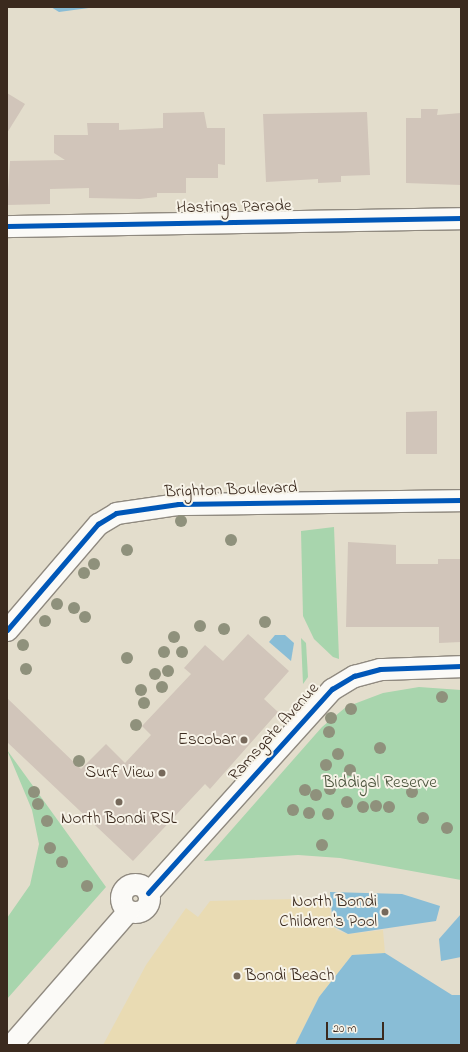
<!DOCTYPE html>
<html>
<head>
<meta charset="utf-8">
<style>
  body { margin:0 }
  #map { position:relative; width:468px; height:1052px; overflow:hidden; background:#e3ddcc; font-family:"Indie Flower",sans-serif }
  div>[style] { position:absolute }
  .green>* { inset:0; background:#a8d5ad }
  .sand>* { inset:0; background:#e9dbb3 }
  .water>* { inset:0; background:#89bdd6 }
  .building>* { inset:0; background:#d1c5ba }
  .roads { filter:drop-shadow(1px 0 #908a80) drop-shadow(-1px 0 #908a80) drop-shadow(0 1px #908a80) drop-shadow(0 -1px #908a80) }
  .street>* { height:21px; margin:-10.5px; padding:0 10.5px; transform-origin:10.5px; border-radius:10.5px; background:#fbfaf7 }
  .street>.ring { margin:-10.5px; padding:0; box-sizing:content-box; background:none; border:21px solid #fbfaf7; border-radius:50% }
  .cycleway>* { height:5px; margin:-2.5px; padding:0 2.5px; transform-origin:2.5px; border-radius:2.5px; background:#0057b8 }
  .trees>* { width:12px; height:12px; margin:-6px; border-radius:50%; background:#8f917c }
  .dots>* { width:11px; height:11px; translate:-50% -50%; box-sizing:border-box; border:2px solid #f7f3e8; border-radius:50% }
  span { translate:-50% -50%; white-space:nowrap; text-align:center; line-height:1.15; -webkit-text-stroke:4px #f7f3e8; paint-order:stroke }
  .street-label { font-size:17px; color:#3b2a1e }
  .poi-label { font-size:17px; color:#3b2a1e }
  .right { translate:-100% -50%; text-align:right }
  .left { translate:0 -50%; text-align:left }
  .park-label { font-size:17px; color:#4a533b }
  .frame { position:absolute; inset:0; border:8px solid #3b2a1e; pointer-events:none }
  .scale { position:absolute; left:326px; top:1022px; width:58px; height:18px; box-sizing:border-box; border:2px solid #3b2a1e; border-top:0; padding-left:5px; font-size:12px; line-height:14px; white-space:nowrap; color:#3b2a1e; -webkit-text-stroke:3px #f7f3e8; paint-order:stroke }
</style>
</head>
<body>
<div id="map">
  <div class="green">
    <div style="clip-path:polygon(334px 527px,339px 659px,333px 657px,314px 639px,303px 616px,301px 531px)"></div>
    <div style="clip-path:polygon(301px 638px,306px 643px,308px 677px,303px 684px)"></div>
    <div style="clip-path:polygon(419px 687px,461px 690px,461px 880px,340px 858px,298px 855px,204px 861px,322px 727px,346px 707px,383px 693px)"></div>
    <div style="clip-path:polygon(7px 750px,106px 887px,7px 999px,7px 918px,30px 885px,39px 844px,32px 810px)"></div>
  </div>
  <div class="sand">
    <div style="clip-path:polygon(330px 898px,331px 920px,336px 930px,348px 934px,383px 930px,385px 953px,352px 955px,319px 997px,295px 1045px,103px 1045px,146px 965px,186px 908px,198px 917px,210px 901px)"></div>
  </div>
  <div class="water">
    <div style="clip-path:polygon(51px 7px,96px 7px,59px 12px)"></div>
    <div style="clip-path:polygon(275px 635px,285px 635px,294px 643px,291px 661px,269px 642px)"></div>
    <div style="clip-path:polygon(330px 892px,402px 894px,440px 906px,436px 921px,348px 934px,333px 926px)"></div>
    <div style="clip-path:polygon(461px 914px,461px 957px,441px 961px,439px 939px)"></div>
    <div style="clip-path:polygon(385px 953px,452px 995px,461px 995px,461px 1045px,295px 1045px,319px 997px,352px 955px)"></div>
  </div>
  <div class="building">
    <div style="clip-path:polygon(7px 93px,25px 104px,7px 133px)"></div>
    <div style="clip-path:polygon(421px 109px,438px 109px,437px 115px,461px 113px,461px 185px,406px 183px,406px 118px,421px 118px)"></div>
    <div style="clip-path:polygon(204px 112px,207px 128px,225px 128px,225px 165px,218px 164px,218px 178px,186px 178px,186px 193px,157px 193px,157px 197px,140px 199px,89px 198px,89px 188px,50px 189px,50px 204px,7px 205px,10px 161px,65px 160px,54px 153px,54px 135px,88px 135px,87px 123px,119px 123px,119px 130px,163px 128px,163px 113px)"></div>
    <div style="clip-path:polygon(367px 112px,370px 175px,341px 176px,341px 182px,318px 183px,318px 179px,266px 182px,263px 114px)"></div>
    <div style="clip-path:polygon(437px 411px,437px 454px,406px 454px,406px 412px)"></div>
    <div style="clip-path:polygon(348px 542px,396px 545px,396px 564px,438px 564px,438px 559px,461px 559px,461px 642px,439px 643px,439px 627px,346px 627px)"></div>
    <div style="clip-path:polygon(248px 634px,289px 671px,264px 699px,278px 712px,210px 789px,205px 784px,133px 861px,7px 742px,7px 698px,81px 769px,106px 744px,125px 763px,151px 735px,142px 726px,191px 674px,184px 668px,205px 645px,223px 661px)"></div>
  </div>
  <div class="roads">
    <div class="street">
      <div style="left:7px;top:226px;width:454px;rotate:-1deg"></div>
      <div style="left:7px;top:630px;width:140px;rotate:-49.4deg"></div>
      <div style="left:98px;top:524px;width:21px;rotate:-31deg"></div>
      <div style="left:116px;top:513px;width:63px;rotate:-8.3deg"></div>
      <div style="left:178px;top:504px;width:283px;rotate:-0.8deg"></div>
      <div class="ring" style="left:121px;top:884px;width:7px;height:7px"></div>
      <div style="left:148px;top:893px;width:275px;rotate:-48deg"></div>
      <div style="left:332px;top:689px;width:26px;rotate:-31deg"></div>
      <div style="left:354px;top:676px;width:27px;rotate:-15deg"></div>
      <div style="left:380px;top:669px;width:81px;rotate:-2.1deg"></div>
      <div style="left:11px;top:1045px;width:178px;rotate:-48.9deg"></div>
    </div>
  </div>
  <div class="cycleway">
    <div style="left:7px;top:226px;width:454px;rotate:-1deg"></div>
    <div style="left:7px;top:630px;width:140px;rotate:-49.4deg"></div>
    <div style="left:98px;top:524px;width:21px;rotate:-31deg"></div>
    <div style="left:116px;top:513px;width:63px;rotate:-8.3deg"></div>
    <div style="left:178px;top:504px;width:283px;rotate:-0.8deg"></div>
    <div style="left:148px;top:893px;width:275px;rotate:-48deg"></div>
    <div style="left:332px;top:689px;width:26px;rotate:-31deg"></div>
    <div style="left:354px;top:676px;width:27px;rotate:-15deg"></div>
    <div style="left:380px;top:669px;width:81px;rotate:-2.1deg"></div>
  </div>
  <div class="trees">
    <div style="left:181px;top:521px"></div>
    <div style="left:231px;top:540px"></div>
    <div style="left:127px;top:550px"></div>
    <div style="left:94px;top:564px"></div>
    <div style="left:84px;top:573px"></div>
    <div style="left:57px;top:604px"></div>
    <div style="left:74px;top:608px"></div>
    <div style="left:85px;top:617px"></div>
    <div style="left:45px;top:621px"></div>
    <div style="left:265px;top:622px"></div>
    <div style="left:200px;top:626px"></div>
    <div style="left:224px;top:629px"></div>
    <div style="left:174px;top:637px"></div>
    <div style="left:23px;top:645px"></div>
    <div style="left:164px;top:652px"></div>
    <div style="left:182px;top:652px"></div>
    <div style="left:127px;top:658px"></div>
    <div style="left:26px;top:669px"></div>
    <div style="left:168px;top:671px"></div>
    <div style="left:155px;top:674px"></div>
    <div style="left:162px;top:687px"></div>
    <div style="left:141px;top:690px"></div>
    <div style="left:442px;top:697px"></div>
    <div style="left:144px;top:703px"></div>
    <div style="left:351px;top:709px"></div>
    <div style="left:331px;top:718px"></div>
    <div style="left:136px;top:725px"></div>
    <div style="left:329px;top:732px"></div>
    <div style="left:380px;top:748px"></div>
    <div style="left:338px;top:754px"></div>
    <div style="left:79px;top:761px"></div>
    <div style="left:326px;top:765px"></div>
    <div style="left:350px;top:770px"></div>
    <div style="left:330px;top:789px"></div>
    <div style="left:305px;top:790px"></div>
    <div style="left:34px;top:792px"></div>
    <div style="left:412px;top:792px"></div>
    <div style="left:316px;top:795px"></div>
    <div style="left:347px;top:802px"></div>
    <div style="left:38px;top:804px"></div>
    <div style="left:376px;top:806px"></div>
    <div style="left:363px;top:807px"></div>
    <div style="left:389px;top:807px"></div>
    <div style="left:293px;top:810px"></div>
    <div style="left:309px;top:813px"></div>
    <div style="left:328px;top:814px"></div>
    <div style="left:423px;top:818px"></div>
    <div style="left:47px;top:821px"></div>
    <div style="left:447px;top:828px"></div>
    <div style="left:322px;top:845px"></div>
    <div style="left:50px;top:848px"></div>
    <div style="left:62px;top:862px"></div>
    <div style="left:87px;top:886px"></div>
  </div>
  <div class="dots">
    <div style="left:244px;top:740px;background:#76695b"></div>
    <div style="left:162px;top:773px;background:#76695b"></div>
    <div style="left:119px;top:802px;background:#76695b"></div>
    <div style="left:385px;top:912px;background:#76695b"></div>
    <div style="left:237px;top:976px;background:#76695b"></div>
  </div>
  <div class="street-label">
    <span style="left:234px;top:207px;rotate:-1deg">Hastings Parade</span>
    <span style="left:231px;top:490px;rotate:-2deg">Brighton Boulevard</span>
    <span style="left:274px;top:732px;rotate:-48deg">Ramsgate Avenue</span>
  </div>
  <div class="poi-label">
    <span class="right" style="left:236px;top:740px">Escobar</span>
    <span class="right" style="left:154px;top:773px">Surf View</span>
    <span style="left:119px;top:819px">North Bondi RSL</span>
    <span class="right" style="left:377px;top:912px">North Bondi<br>Children's Pool</span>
    <span class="left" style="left:245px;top:976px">Bondi Beach</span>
  </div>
  <div class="park-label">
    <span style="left:380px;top:783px">Biddigal Reserve</span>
  </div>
  <div class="frame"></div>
  <div class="scale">20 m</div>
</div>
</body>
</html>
